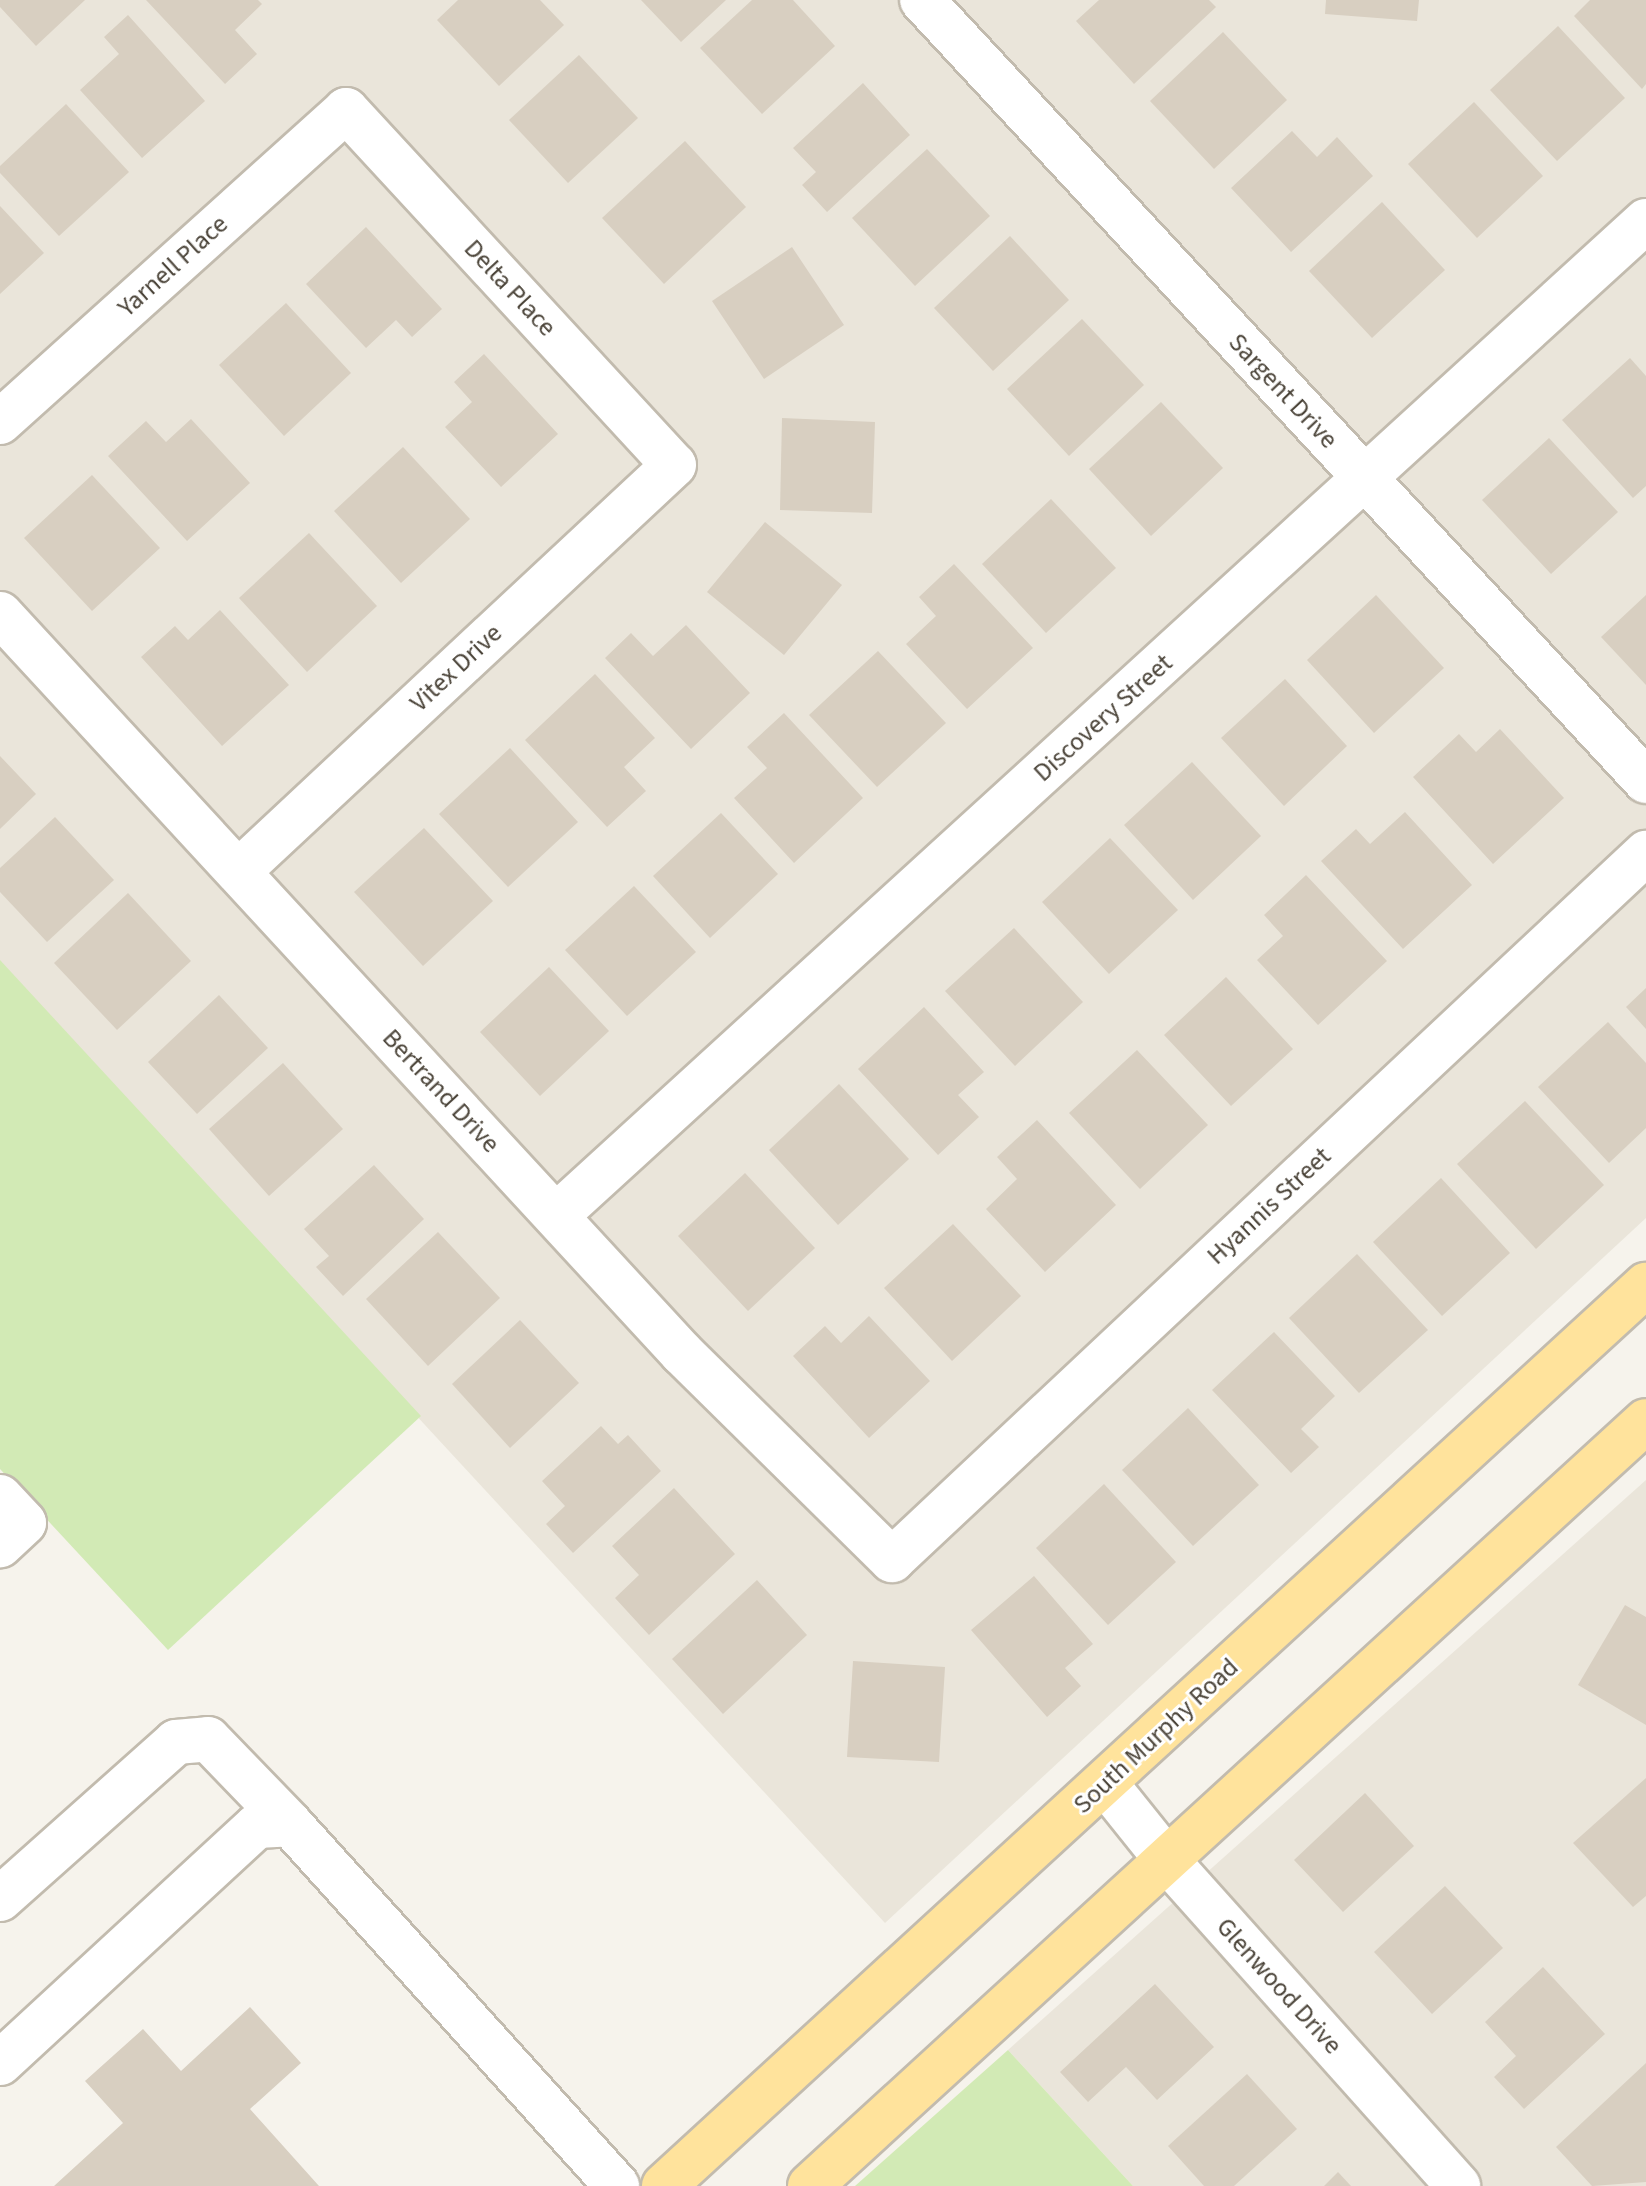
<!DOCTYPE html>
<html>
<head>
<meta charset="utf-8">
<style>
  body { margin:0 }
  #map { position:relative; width:1646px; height:2186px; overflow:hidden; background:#f6f3ec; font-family:"Source Sans 3",sans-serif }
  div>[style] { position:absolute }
  .residential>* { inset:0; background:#eae5da }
  .green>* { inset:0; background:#d2eab5 }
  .building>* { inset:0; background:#d8cfc1 }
  .roads { filter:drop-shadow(2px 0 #c2bbae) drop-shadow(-2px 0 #c2bbae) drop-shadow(0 2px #c2bbae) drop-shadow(0 -2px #c2bbae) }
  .minor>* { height:44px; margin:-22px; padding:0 22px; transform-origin:22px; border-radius:22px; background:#fff }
  .major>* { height:44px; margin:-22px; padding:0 22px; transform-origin:22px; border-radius:22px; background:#ffe39c }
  span { translate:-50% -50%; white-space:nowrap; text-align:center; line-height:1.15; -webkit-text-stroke:6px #fff; paint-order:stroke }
  .street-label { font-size:26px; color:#4b4439 }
</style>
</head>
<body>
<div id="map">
  <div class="residential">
    <div style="clip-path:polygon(0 0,1646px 0,1646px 1218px,885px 1923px,0 965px)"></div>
    <div style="clip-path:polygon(1646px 1480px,1646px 2186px,1133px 2186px,1008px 2050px)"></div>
  </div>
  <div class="green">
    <div style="clip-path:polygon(0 960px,421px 1416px,168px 1650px,0 1469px)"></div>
    <div style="clip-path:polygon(1008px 2050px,1133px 2186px,855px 2186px)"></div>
  </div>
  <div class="building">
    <div style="clip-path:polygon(0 0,85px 0,36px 46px,0 7px)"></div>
    <div style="clip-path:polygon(146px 0,258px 0,262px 4px,235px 30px,257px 54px,225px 84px)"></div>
    <div style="clip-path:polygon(458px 0,540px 0,564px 25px,499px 86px,437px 20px)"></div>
    <div style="clip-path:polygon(641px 0,726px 0,681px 42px)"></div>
    <div style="clip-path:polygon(752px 0,793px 0,835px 46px,762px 114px,700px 48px)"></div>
    <div style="clip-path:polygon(1099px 0,1209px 0,1216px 7px,1134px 84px,1076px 21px)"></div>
    <div style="clip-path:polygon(1326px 0,1419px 0,1417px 21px,1325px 14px)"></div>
    <div style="clip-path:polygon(1590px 0,1646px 0,1646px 84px,1642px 89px,1574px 16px)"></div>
    <div style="clip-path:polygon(128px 15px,205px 101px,142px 158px,80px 90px,119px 54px,104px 37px)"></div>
    <div style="clip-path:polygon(1558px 26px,1625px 98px,1557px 161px,1490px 90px)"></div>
    <div style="clip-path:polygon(1223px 32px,1287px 100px,1214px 169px,1150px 101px)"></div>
    <div style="clip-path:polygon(579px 55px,638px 118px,568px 183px,509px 120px)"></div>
    <div style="clip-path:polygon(863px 83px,910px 135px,827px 212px,802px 185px,816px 172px,793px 148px)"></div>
    <div style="clip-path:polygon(1474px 102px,1543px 176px,1477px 238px,1408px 164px)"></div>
    <div style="clip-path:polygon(66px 104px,129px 172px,59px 236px,0 173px,0 166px)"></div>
    <div style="clip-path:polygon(1292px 131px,1317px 157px,1337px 137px,1373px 176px,1291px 252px,1231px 188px)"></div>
    <div style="clip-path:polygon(685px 141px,746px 207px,664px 284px,602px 218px)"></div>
    <div style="clip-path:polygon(927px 149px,990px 216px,915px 286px,852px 218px)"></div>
    <div style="clip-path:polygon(1382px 202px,1445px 270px,1372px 338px,1309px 271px)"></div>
    <div style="clip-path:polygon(0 206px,44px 253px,0 294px)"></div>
    <div style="clip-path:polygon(366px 227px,442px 309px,412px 337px,396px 320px,366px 348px,306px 284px)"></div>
    <div style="clip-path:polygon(1010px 236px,1069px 300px,993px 371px,934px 308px)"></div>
    <div style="clip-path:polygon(792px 247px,844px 325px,764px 379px,712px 301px)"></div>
    <div style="clip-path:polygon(286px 303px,351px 373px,284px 436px,219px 365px)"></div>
    <div style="clip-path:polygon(1082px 319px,1144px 385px,1069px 456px,1007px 389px)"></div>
    <div style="clip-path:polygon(484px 354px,558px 434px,501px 487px,445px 427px,472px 402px,454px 382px)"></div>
    <div style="clip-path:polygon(1630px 358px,1646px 376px,1646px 486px,1633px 498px,1562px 420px)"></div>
    <div style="clip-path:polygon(1161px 402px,1223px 468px,1151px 536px,1089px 469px)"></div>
    <div style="clip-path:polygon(782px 418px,875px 422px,872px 513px,780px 510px)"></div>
    <div style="clip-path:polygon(191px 419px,250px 483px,187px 541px,108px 456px,146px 421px,166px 442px)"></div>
    <div style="clip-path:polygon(1549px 438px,1618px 512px,1551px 574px,1482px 500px)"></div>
    <div style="clip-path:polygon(403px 447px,470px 519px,401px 583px,334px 511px)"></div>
    <div style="clip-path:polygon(92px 475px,160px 548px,92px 611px,24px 538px)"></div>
    <div style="clip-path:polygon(1051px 499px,1116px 568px,1046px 633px,982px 564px)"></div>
    <div style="clip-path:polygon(765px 522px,842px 585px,784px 655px,707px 592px)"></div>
    <div style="clip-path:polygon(309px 533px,377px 606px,307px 672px,239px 598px)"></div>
    <div style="clip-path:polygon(954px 564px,1033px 648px,967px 709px,906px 644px,936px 616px,919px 597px)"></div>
    <div style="clip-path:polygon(1376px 595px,1444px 668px,1374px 733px,1307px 660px)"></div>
    <div style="clip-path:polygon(1646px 595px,1646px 685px,1601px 637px)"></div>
    <div style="clip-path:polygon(220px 610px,289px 685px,222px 746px,141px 657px,175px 626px,188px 640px)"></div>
    <div style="clip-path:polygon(686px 625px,750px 693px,691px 749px,605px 658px,631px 633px,653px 656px)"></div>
    <div style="clip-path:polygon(878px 651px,946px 723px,877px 787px,809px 715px)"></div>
    <div style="clip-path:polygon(595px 674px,655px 738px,624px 767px,646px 791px,607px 827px,525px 740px)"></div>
    <div style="clip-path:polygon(1285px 679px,1347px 746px,1284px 806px,1221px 738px)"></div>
    <div style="clip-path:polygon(784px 713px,863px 798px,794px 863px,734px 798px,767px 768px,747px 747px)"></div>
    <div style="clip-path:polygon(1500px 729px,1564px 798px,1493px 864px,1413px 777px,1459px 734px,1476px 752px)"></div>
    <div style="clip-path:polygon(510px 748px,578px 822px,508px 887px,439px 814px)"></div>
    <div style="clip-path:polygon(0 756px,36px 794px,0 829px)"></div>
    <div style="clip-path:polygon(1192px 762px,1261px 836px,1193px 900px,1124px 825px)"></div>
    <div style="clip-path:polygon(1405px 812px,1472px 885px,1403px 949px,1321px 861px,1356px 829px,1370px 844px)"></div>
    <div style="clip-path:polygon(721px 813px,778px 874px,710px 938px,653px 876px)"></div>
    <div style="clip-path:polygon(55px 817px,114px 880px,47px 942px,0 892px,0 868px)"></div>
    <div style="clip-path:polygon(424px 828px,493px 901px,423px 966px,354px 892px)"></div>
    <div style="clip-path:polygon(1110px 838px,1178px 910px,1109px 974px,1042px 902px)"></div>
    <div style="clip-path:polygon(1306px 875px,1387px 961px,1318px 1025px,1257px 960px,1283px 936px,1264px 915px)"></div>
    <div style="clip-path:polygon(634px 886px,696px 952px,627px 1016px,565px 950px)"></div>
    <div style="clip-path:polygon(128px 893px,191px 961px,117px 1030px,54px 963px)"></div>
    <div style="clip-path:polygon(1014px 928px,1083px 1002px,1015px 1066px,945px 991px)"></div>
    <div style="clip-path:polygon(549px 967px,609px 1031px,540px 1096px,480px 1032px)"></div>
    <div style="clip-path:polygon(1226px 977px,1293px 1049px,1231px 1106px,1164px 1035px)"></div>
    <div style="clip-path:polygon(1646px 988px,1646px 1029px,1626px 1007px)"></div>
    <div style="clip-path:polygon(219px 995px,268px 1048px,197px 1114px,148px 1062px)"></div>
    <div style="clip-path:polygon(924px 1007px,984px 1072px,958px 1095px,979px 1117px,938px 1155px,858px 1069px)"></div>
    <div style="clip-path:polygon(1608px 1022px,1646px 1063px,1646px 1128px,1609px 1163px,1538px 1087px)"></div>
    <div style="clip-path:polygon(1137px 1050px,1208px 1125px,1140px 1189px,1069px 1113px)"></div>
    <div style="clip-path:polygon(283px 1063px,343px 1129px,269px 1196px,209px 1129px)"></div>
    <div style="clip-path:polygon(839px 1084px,909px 1159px,838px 1225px,769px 1150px)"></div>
    <div style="clip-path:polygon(1525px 1101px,1604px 1185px,1536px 1249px,1457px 1164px)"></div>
    <div style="clip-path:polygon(1037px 1120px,1116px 1205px,1045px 1272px,986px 1209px,1017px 1179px,997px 1157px)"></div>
    <div style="clip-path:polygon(374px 1165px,424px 1219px,343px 1296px,316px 1267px,329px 1256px,304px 1229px)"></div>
    <div style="clip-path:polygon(745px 1173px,815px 1248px,748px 1311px,678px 1236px)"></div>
    <div style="clip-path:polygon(1441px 1178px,1510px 1253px,1442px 1316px,1373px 1242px)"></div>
    <div style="clip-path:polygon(953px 1224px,1021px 1296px,952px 1361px,884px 1288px)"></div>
    <div style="clip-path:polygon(438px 1232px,500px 1298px,428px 1366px,366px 1299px)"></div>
    <div style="clip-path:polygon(1357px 1254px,1428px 1330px,1359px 1393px,1289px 1318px)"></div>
    <div style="clip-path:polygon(869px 1316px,930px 1381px,869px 1438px,793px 1356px,825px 1326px,841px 1343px)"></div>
    <div style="clip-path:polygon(520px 1320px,579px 1383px,510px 1448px,452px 1384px)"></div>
    <div style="clip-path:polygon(1274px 1332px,1335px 1396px,1301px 1429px,1319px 1447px,1291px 1473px,1212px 1390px)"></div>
    <div style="clip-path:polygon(1188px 1408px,1259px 1485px,1193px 1546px,1122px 1470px)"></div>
    <div style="clip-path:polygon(601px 1426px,618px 1444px,628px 1435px,661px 1471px,573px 1553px,546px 1524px,565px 1506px,542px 1481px)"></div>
    <div style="clip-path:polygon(1104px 1484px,1176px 1562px,1108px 1625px,1036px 1548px)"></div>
    <div style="clip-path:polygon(674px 1488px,735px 1554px,649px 1635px,615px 1598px,639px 1575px,612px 1546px)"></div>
    <div style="clip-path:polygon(1034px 1576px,1093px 1644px,1065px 1668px,1081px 1686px,1047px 1717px,971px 1630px)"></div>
    <div style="clip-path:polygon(757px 1580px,807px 1635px,723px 1714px,672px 1659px)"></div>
    <div style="clip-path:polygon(1625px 1605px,1646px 1617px,1646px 1725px,1578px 1685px)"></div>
    <div style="clip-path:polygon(853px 1661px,945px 1667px,939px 1762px,847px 1757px)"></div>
    <div style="clip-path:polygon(1646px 1778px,1646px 1896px,1633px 1907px,1573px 1843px)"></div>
    <div style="clip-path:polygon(1365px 1793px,1414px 1846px,1343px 1912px,1294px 1860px)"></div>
    <div style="clip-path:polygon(1445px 1886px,1503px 1948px,1432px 2014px,1374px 1952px)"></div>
    <div style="clip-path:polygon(1543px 1967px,1605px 2034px,1524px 2109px,1494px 2077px,1516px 2056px,1485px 2022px)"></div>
    <div style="clip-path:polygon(1155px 1984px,1214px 2047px,1157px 2100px,1126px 2067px,1088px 2102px,1060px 2072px)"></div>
    <div style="clip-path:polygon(250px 2007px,301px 2063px,250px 2109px,319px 2186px,54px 2186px,123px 2123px,85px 2081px,143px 2029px,181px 2071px)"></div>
    <div style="clip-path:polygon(1646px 2063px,1646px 2182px,1592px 2186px,1556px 2147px)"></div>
    <div style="clip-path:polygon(1247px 2074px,1297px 2129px,1234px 2186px,1204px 2186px,1168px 2146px)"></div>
    <div style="clip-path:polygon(1338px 2172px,1351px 2186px,1324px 2186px)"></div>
  </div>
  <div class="roads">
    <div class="minor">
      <div style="left:922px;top:0;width:1065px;rotate:47.17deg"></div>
      <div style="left:0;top:422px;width:466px;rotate:-42deg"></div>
      <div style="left:346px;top:110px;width:483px;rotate:47.3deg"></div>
      <div style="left:674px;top:465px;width:595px;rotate:136.97deg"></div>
      <div style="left:0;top:614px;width:1006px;rotate:47.3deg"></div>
      <div style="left:682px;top:1353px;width:295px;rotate:44.6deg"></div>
      <div style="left:892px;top:1560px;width:1034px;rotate:-43.16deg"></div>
      <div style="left:558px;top:1214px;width:1473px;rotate:-42.39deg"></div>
      <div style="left:0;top:1497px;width:35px;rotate:47deg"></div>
      <div style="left:24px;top:1523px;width:33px;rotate:137deg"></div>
      <div style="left:1105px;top:1783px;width:96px;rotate:51.3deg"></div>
      <div style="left:1165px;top:1858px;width:440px;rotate:48.2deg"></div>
      <div style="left:0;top:1899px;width:236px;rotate:-41.7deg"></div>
      <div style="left:176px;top:1742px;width:32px;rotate:-5deg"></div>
      <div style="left:208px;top:1739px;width:118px;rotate:46deg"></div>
      <div style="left:0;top:2063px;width:350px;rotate:-42.7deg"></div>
      <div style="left:257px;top:1826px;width:33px;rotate:-3deg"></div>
      <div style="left:290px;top:1824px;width:488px;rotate:47.9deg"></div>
    </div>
    <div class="major">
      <div style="left:664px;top:2186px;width:1333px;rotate:-42.54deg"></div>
      <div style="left:810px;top:2186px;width:1133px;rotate:-42.46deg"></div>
    </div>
  </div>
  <div class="street-label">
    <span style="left:173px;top:266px;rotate:-42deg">Yarnell Place</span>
    <span style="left:510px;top:288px;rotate:47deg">Delta Place</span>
    <span style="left:1283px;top:391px;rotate:47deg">Sargent Drive</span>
    <span style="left:456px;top:668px;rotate:-43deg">Vitex Drive</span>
    <span style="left:1103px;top:718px;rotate:-42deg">Discovery Street</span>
    <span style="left:441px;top:1091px;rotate:47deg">Bertrand Drive</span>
    <span style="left:1269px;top:1206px;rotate:-43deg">Hyannis Street</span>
    <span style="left:1156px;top:1736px;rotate:-43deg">South Murphy Road</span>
    <span style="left:1279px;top:1986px;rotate:48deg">Glenwood Drive</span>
  </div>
</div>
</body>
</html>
